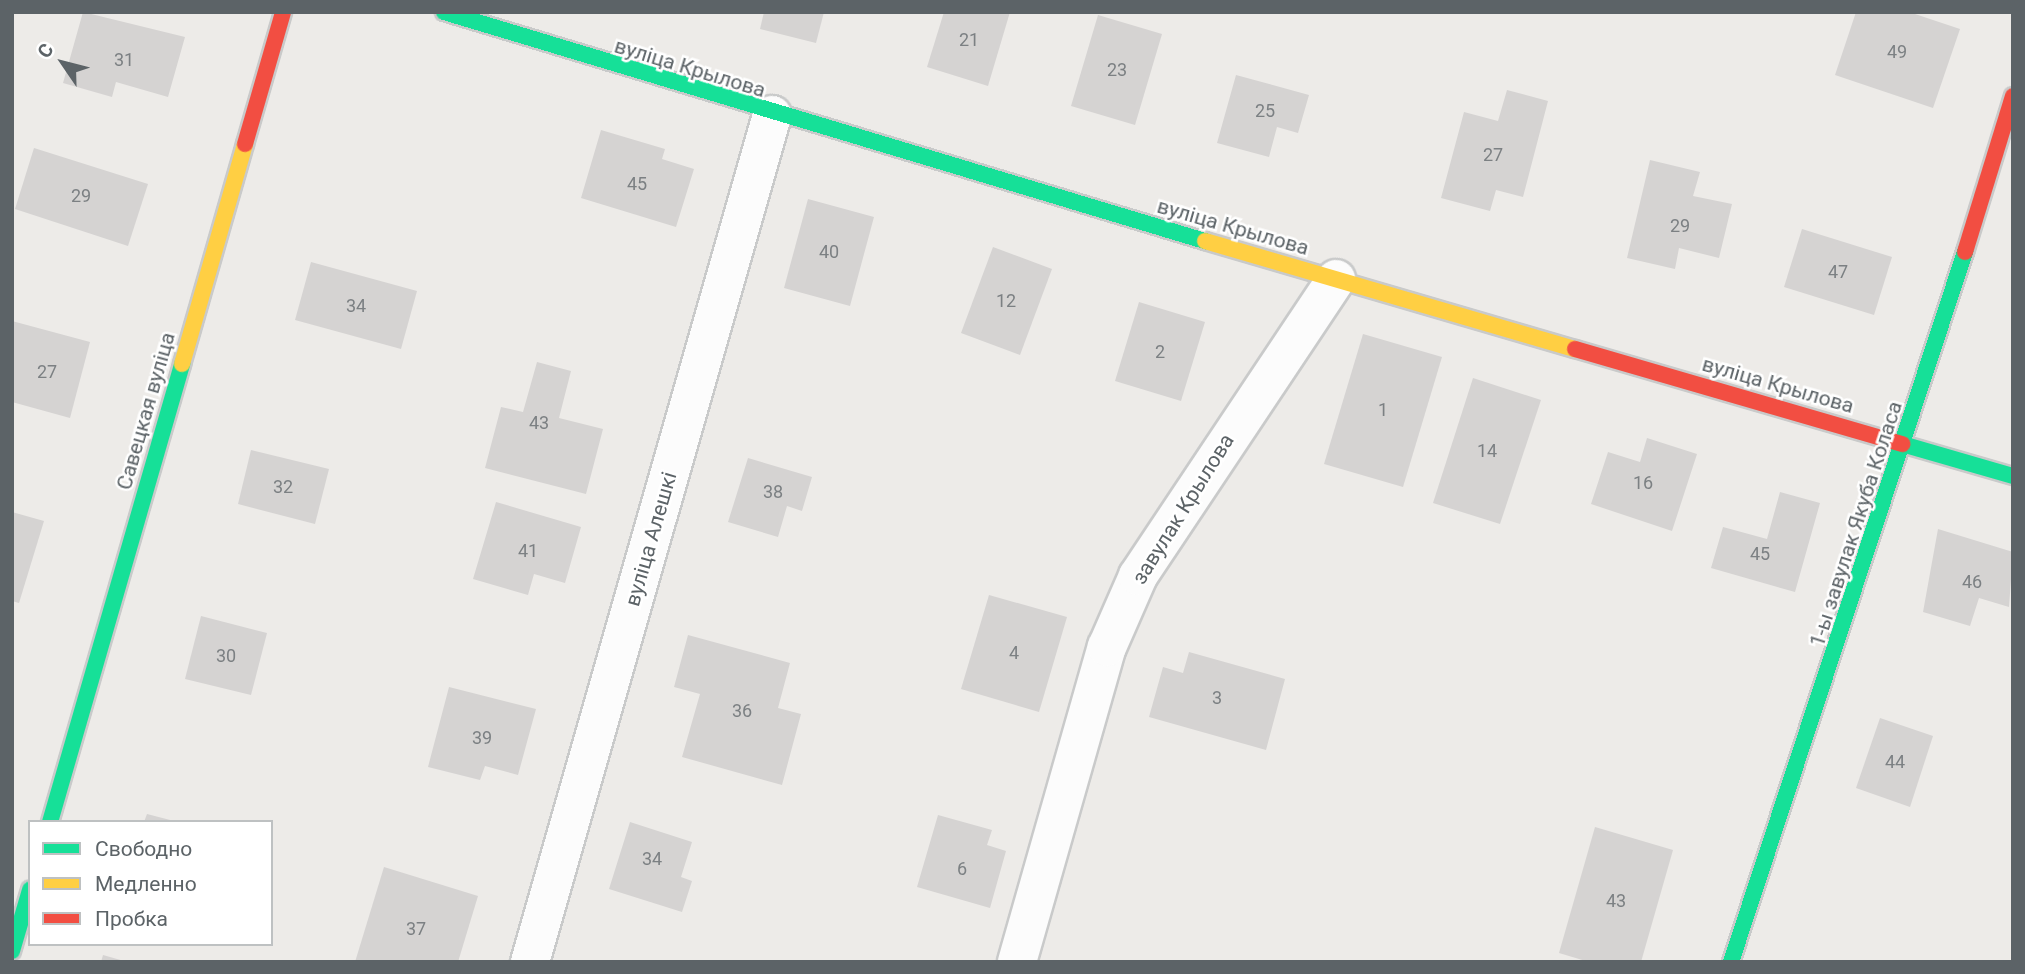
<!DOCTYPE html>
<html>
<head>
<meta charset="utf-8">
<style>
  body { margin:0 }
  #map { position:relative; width:2025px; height:974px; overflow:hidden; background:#edebe8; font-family:Roboto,sans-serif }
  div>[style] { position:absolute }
  .building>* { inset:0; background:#d5d3d2 }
  .roads { filter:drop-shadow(2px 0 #c9caca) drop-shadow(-2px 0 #c9caca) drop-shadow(0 2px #c9caca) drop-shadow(0 -2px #c9caca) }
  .street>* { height:38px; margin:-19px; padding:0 19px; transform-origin:19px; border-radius:19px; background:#fcfcfc }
  .fast>* { height:16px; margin:-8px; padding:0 8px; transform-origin:8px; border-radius:8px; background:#16e098 }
  .slow>* { height:16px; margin:-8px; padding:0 8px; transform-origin:8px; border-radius:8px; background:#ffcf43 }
  .jam>* { height:16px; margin:-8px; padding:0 8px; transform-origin:8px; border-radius:8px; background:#f24e42 }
  span { translate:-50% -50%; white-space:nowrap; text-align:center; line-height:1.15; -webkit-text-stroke:5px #fff; paint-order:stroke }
  .number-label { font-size:18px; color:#7c8083 }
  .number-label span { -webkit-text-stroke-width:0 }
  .street-label { font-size:21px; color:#5c6367 }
  .frame { position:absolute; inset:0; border:14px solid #5c6367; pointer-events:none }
  .legend { position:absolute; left:28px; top:820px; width:245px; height:126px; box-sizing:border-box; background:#fff; border:2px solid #bec1c2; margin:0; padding:9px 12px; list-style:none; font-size:21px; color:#5c6367 }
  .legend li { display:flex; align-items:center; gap:14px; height:35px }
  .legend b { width:35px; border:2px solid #bec1c2 }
  .north { position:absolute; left:28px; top:28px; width:70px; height:70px; -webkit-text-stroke:5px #fff; paint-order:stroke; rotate:305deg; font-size:19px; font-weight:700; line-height:28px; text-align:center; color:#5c6367 }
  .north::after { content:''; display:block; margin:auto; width:24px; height:32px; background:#5c6367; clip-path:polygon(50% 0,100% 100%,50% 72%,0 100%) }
</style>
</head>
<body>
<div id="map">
  <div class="building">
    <div style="clip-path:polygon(83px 12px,185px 37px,168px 97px,116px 82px,112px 97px,63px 83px)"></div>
    <div style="clip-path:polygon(764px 12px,824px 12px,816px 43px,760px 29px)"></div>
    <div style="clip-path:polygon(944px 12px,1010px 12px,988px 86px,927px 67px)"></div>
    <div style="clip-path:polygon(1856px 12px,1909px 12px,1960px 29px,1933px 108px,1835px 75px)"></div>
    <div style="clip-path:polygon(1098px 15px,1162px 34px,1135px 125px,1071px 106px)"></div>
    <div style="clip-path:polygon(1236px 75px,1309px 95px,1298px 133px,1277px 127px,1269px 157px,1217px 143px)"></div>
    <div style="clip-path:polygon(1507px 90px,1548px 101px,1523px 197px,1496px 190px,1490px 211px,1441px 198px,1464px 112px,1498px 121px)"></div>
    <div style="clip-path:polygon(601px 130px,665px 149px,662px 159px,694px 169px,676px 227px,581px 198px)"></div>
    <div style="clip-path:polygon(34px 148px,148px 184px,128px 246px,15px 209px)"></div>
    <div style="clip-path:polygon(1650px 160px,1700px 172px,1693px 196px,1732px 204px,1719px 258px,1679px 248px,1675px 269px,1627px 258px)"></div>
    <div style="clip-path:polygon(808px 199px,874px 217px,850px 306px,784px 288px)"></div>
    <div style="clip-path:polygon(1802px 229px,1892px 257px,1874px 315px,1784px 287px)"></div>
    <div style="clip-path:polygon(993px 247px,1052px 269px,1020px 355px,961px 333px)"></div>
    <div style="clip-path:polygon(311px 262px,417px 291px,401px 349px,295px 320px)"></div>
    <div style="clip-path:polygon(1139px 302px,1205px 322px,1181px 401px,1115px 381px)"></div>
    <div style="clip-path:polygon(12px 321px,90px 342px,70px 418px,12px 402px)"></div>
    <div style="clip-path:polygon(1363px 334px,1442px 357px,1403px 487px,1324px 464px)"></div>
    <div style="clip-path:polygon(537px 362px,571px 371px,559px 418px,603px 429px,586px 494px,485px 468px,501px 407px,523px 412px)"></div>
    <div style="clip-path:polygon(1473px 378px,1541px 400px,1500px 524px,1433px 503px)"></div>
    <div style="clip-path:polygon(1647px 438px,1697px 454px,1672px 531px,1591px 504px,1608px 452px,1640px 462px)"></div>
    <div style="clip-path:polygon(251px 450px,329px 469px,315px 524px,238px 504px)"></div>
    <div style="clip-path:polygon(748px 458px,812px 477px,802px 511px,787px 506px,778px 537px,728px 522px)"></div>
    <div style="clip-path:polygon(1780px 492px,1820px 503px,1795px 592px,1711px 568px,1723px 527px,1767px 539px)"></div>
    <div style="clip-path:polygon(496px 502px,581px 527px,565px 583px,534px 574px,528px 595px,473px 579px)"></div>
    <div style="clip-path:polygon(12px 512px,44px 521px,19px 603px,12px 601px)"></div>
    <div style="clip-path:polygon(1938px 529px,2013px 552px,2009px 607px,1979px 598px,1970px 626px,1923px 612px)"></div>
    <div style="clip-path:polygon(989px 595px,1067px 617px,1039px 712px,961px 689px)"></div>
    <div style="clip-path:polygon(201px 616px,267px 633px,251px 695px,185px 679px)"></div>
    <div style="clip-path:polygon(688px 635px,790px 663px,778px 708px,801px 714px,782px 785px,682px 757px,700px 694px,674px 687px)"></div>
    <div style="clip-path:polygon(1189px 652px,1285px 679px,1266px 750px,1149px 717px,1163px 667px,1183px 673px)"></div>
    <div style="clip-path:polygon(449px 687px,536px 709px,518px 775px,485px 766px,480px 780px,428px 767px)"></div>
    <div style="clip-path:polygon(1880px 718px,1933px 736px,1910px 807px,1856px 788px)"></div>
    <div style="clip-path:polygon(147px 814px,174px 821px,174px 822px,144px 822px)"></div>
    <div style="clip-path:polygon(938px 815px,992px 830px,987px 845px,1006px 851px,990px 908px,917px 887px)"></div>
    <div style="clip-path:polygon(630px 822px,692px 842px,681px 877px,692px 881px,682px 912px,609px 889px)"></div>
    <div style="clip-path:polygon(1595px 827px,1673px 850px,1641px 962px,1589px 962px,1559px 953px)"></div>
    <div style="clip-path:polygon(384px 867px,478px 896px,458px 962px,355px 962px)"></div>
    <div style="clip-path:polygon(103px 955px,124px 961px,124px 962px,101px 962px)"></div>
  </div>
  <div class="roads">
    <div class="street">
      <div style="left:530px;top:962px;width:881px;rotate:-74.05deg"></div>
      <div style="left:1017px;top:962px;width:328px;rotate:-74.1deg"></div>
      <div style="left:1107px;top:647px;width:77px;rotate:-66.4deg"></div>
      <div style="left:1138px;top:576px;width:357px;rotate:-56.3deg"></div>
    </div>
    <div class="fast">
      <div style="left:444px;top:12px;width:795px;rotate:16.75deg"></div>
      <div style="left:1902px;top:444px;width:116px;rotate:16.1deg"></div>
      <div style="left:50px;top:822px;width:477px;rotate:-73.9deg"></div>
      <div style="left:12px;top:951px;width:64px;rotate:-73.6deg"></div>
      <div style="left:1731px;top:962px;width:748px;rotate:-71.76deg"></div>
    </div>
    <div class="slow">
      <div style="left:1205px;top:241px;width:385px;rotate:16.3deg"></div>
      <div style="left:182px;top:364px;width:229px;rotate:-74deg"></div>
    </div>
    <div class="jam">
      <div style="left:245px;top:144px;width:137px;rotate:-73.9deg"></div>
      <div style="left:1965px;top:252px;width:163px;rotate:-72.9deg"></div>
      <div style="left:1575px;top:349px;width:341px;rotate:16.2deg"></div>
    </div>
  </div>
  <div class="number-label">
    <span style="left:969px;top:40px">21</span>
    <span style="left:1897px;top:52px">49</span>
    <span style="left:124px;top:60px">31</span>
    <span style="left:1117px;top:70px">23</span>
    <span style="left:1265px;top:111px">25</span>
    <span style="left:1493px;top:155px">27</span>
    <span style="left:637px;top:184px">45</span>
    <span style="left:81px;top:196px">29</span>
    <span style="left:1680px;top:226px">29</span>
    <span style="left:829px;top:252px">40</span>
    <span style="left:1838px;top:272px">47</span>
    <span style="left:1006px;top:301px">12</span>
    <span style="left:356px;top:306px">34</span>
    <span style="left:1160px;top:352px">2</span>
    <span style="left:47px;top:372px">27</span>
    <span style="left:1383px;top:410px">1</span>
    <span style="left:539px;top:423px">43</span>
    <span style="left:1487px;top:451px">14</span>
    <span style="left:1643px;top:483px">16</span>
    <span style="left:283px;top:487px">32</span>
    <span style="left:773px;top:492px">38</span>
    <span style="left:528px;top:551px">41</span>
    <span style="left:1760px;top:554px">45</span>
    <span style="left:1972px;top:582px">46</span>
    <span style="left:1014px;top:653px">4</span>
    <span style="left:226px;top:656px">30</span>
    <span style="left:1217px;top:698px">3</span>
    <span style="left:742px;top:711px">36</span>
    <span style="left:482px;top:738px">39</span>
    <span style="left:1895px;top:762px">44</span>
    <span style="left:652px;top:859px">34</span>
    <span style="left:962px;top:869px">6</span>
    <span style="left:1616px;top:901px">43</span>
    <span style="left:416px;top:929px">37</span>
  </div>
  <div class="street-label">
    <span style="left:690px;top:68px;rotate:17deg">вуліца Крылова</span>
    <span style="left:1233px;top:227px;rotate:16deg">вуліца Крылова</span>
    <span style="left:1778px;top:385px;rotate:16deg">вуліца Крылова</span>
    <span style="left:146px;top:411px;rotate:-74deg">Савецкая вуліца</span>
    <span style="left:1183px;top:509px;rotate:-58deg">завулак Крылова</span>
    <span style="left:1856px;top:524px;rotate:-72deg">1-ы завулак Якуба Коласа</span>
    <span style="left:651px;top:539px;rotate:-74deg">вуліца Алешкі</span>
  </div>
  <div class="frame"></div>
  <ul class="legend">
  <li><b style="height:9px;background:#16e098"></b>Свободно</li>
  <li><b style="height:9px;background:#ffcf43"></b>Медленно</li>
  <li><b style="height:9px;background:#f24e42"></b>Пробка</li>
  </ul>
  <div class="north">С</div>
</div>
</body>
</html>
